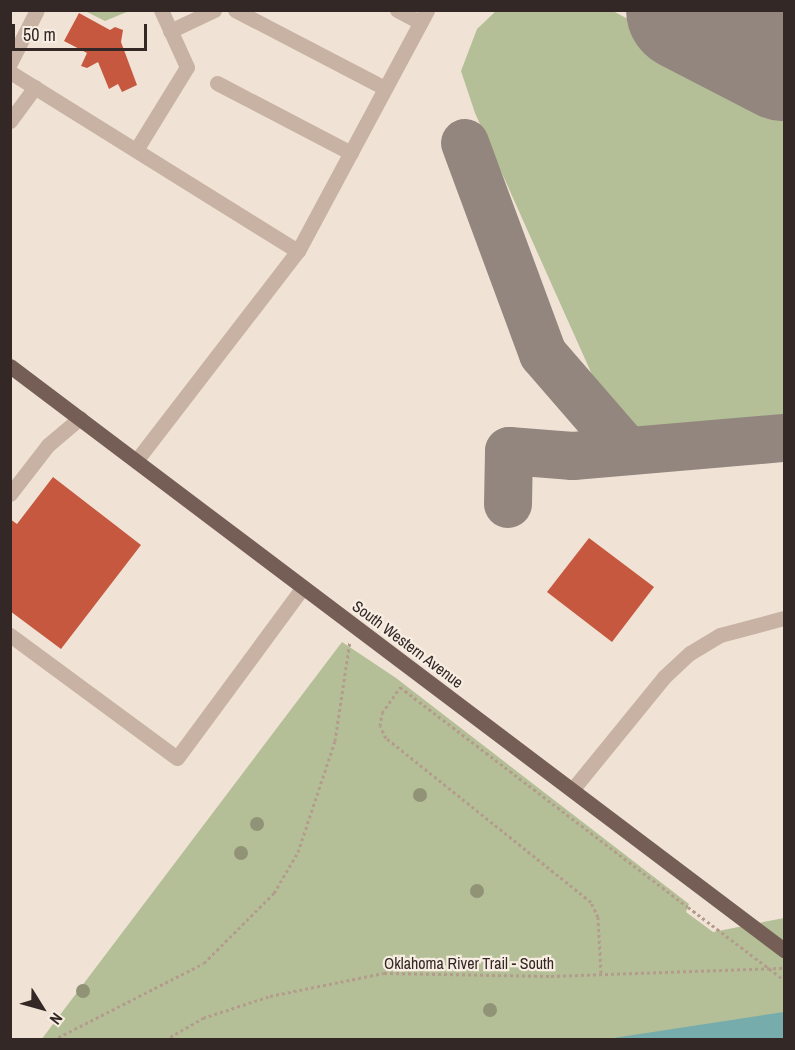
<!DOCTYPE html>
<html>
<head>
<meta charset="utf-8">
<style>
  body { margin:0 }
  #map { position:relative; width:795px; height:1050px; overflow:hidden; background:#f0e3d6; font-family:"Archivo Narrow",sans-serif }
  div>[style] { position:absolute }
  .green>* { inset:0; background:#b4bf97 }
  .water>* { inset:0; background:#76adac }
  .taxiway>* { height:48px; margin:-24px; padding:0 24px; transform-origin:24px; border-radius:24px; background:#92867e }
  .runway>* { height:122px; margin:-61px; padding:0 61px; transform-origin:61px; border-radius:61px; background:#92867e }
  .building>* { inset:0; background:#c6583f }
  .path>* { height:3px; margin-top:-1.5px; transform-origin:0; background:repeating-linear-gradient(90deg,#b49c8d 0 3px,transparent 0 6px) }
  .minor>* { height:15px; margin:-7.5px; padding:0 7.5px; transform-origin:7.5px; border-radius:7.5px; background:#c8b2a3 }
  .major>* { height:15px; margin:-7.5px; padding:0 7.5px; transform-origin:7.5px; border-radius:7.5px; background:#755e56 }
  .path-bridge>* { height:3px; margin-top:-1.5px; transform-origin:0; background:repeating-linear-gradient(90deg,#b49c8d 0 3px,transparent 0 6px) }
  .trees>* { width:14px; height:14px; margin:-7px; border-radius:50%; background:#919377 }
  span { translate:-50% -50%; white-space:nowrap; text-align:center; line-height:1.15; -webkit-text-stroke:4.5px #f8ede2; paint-order:stroke }
  .street-label { font-size:16px; color:#332825 }
  .frame { position:absolute; inset:0; border:12px solid #332825; pointer-events:none }
  .north { position:absolute; left:12px; top:978px; width:60px; height:60px; -webkit-text-stroke:4px #f8ede2; paint-order:stroke; rotate:127deg; font-size:16px; font-weight:700; line-height:24px; text-align:center; color:#332825 }
  .north::after { content:''; display:block; margin:auto; width:21px; height:27px; background:#332825; clip-path:polygon(50% 0,100% 100%,50% 72%,0 100%) }
  .scale { position:absolute; left:12px; top:24px; width:135px; height:27px; box-sizing:border-box; border:3px solid #332825; border-top:0; padding-left:8px; font-size:18px; line-height:21px; white-space:nowrap; color:#332825; -webkit-text-stroke:4px #f8ede2; paint-order:stroke }
</style>
</head>
<body>
<div id="map">
  <div class="green">
    <div style="clip-path:polygon(497px 10px,613px 11px,784px 103px,784px 422px,637px 436px,615px 426px,475px 113px,461px 71px,477px 29px)"></div>
    <div style="clip-path:polygon(85px 11px,129px 11px,105px 21px)"></div>
    <div style="clip-path:polygon(342px 642px,396px 678px,689px 904px,686px 912px,713px 932px,784px 918px,784px 1039px,41px 1040px)"></div>
  </div>
  <div class="water">
    <div style="clip-path:polygon(784px 1012px,784px 1039px,607px 1039px)"></div>
  </div>
  <div class="taxiway">
    <div style="left:465px;top:143px;width:225px;rotate:69.7deg"></div>
    <div style="left:543px;top:354px;width:128px;rotate:49.1deg"></div>
    <div style="left:508px;top:504px;width:53px;rotate:-88.9deg"></div>
    <div style="left:509px;top:451px;width:64px;rotate:4.5deg"></div>
    <div style="left:573px;top:456px;width:212px;rotate:-4.9deg"></div>
  </div>
  <div class="runway">
    <div style="left:687px;top:10px;width:109px;rotate:27.3deg"></div>
  </div>
  <div class="building">
    <div style="clip-path:polygon(79px 13px,110px 30px,115px 27px,123px 30px,121px 42px,137px 85px,122px 92px,118px 84px,109px 89px,98px 62px,87px 68px,81px 66px,87px 53px,64px 41px)"></div>
    <div style="clip-path:polygon(53px 477px,141px 545px,61px 649px,10px 611px,10px 519px,17px 524px)"></div>
    <div style="clip-path:polygon(589px 538px,654px 587px,612px 642px,547px 592px)"></div>
  </div>
  <div class="path">
    <div style="left:601px;top:973px;width:56px;rotate:-93.1deg"></div>
    <div style="left:598px;top:917px;width:17px;rotate:-115deg"></div>
    <div style="left:591px;top:902px;width:263px;rotate:-141.3deg"></div>
    <div style="left:386px;top:738px;width:13px;rotate:-117deg"></div>
    <div style="left:380px;top:726px;width:13px;rotate:-81deg"></div>
    <div style="left:382px;top:713px;width:32px;rotate:-55deg"></div>
    <div style="left:400px;top:687px;width:362px;rotate:37.4deg"></div>
    <div style="left:53px;top:1040px;width:169px;rotate:-27deg"></div>
    <div style="left:204px;top:963px;width:99px;rotate:-45deg"></div>
    <div style="left:274px;top:893px;width:48px;rotate:-59.7deg"></div>
    <div style="left:298px;top:852px;width:117px;rotate:-71.6deg"></div>
    <div style="left:335px;top:741px;width:101px;rotate:-81.5deg"></div>
    <div style="left:165px;top:1040px;width:44px;rotate:-30.1deg"></div>
    <div style="left:203px;top:1018px;width:71px;rotate:-18.2deg"></div>
    <div style="left:270px;top:996px;width:116px;rotate:-11.4deg"></div>
    <div style="left:384px;top:973px;width:167px;rotate:1deg"></div>
    <div style="left:551px;top:976px;width:233px;rotate:-2deg"></div>
  </div>
  <div class="minor">
    <div style="left:235px;top:10px;width:169px;rotate:27.5deg"></div>
    <div style="left:397px;top:10px;width:26px;rotate:28deg"></div>
    <div style="left:170px;top:31px;width:49px;rotate:-25.5deg"></div>
    <div style="left:10px;top:63px;width:59px;rotate:-63deg"></div>
    <div style="left:10px;top:72px;width:339px;rotate:31.9deg"></div>
    <div style="left:217px;top:83px;width:151px;rotate:27.6deg"></div>
    <div style="left:10px;top:121px;width:42px;rotate:-53.7deg"></div>
    <div style="left:136px;top:150px;width:97px;rotate:-58.4deg"></div>
    <div style="left:187px;top:67px;width:63px;rotate:-114.5deg"></div>
    <div style="left:136px;top:461px;width:265px;rotate:-52.4deg"></div>
    <div style="left:298px;top:251px;width:273px;rotate:-61.8deg"></div>
    <div style="left:10px;top:494px;width:62px;rotate:-52.2deg"></div>
    <div style="left:48px;top:445px;width:42px;rotate:-40.2deg"></div>
    <div style="left:10px;top:635px;width:207px;rotate:36.4deg"></div>
    <div style="left:177px;top:758px;width:212px;rotate:-53.6deg"></div>
    <div style="left:572px;top:790px;width:146px;rotate:-50.8deg"></div>
    <div style="left:664px;top:677px;width:35px;rotate:-43deg"></div>
    <div style="left:690px;top:653px;width:35px;rotate:-31deg"></div>
    <div style="left:720px;top:635px;width:66px;rotate:-14.9deg"></div>
  </div>
  <div class="major">
    <div style="left:10px;top:366px;width:970px;rotate:37.04deg"></div>
  </div>
  <div class="path-bridge">
    <div style="left:688px;top:907px;width:121px;rotate:37.2deg"></div>
  </div>
  <div class="trees">
    <div style="left:420px;top:795px"></div>
    <div style="left:257px;top:824px"></div>
    <div style="left:241px;top:853px"></div>
    <div style="left:477px;top:891px"></div>
    <div style="left:83px;top:991px"></div>
    <div style="left:490px;top:1010px"></div>
  </div>
  <div class="street-label">
    <span style="left:408px;top:644px;rotate:37deg">South Western Avenue</span>
    <span style="left:469px;top:963px">Oklahoma River Trail - South</span>
  </div>
  <div class="frame"></div>
  <div class="north">N</div>
  <div class="scale">50 m</div>
</div>
</body>
</html>
